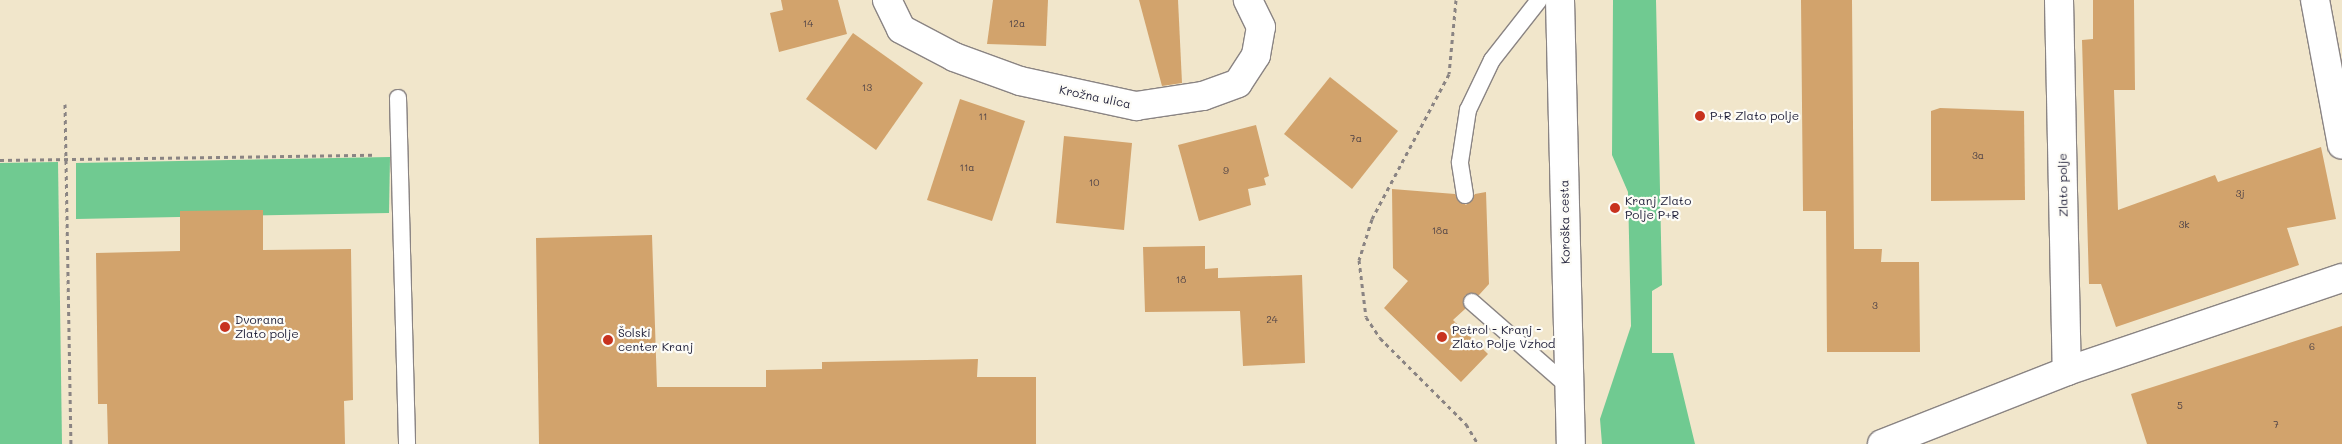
<!DOCTYPE html>
<html>
<head>
<meta charset="utf-8">
<style>
  body { margin:0 }
  #map { position:relative; width:2342px; height:444px; overflow:hidden; background:#f1e6cb; font-family:Mali,sans-serif }
  div>[style] { position:absolute }
  .green>* { inset:0; background:#70ca91 }
  .building>* { inset:0; background:#d2a36c }
  .path>* { height:3px; margin-top:-1.5px; transform-origin:0; background:repeating-linear-gradient(90deg,#8a8483 0 4px,transparent 0 8px) }
  .roads { filter:drop-shadow(1px 0 #8a8483) drop-shadow(-1px 0 #8a8483) drop-shadow(0 1px #8a8483) drop-shadow(0 -1px #8a8483) }
  .service>* { height:16px; margin:-8px; padding:0 8px; transform-origin:8px; border-radius:8px; background:#fff }
  .minor>* { height:28px; margin:-14px; padding:0 14px; transform-origin:14px; border-radius:14px; background:#fff }
  .primary>* { height:28px; margin:-14px; padding:0 14px; transform-origin:14px; border-radius:14px; background:#fff }
  .dots>* { width:14px; height:14px; translate:-50% -50%; box-sizing:border-box; border:2px solid #fdfcf7; border-radius:50% }
  span { translate:-50% -50%; white-space:nowrap; text-align:center; line-height:1.15; -webkit-text-stroke:4.5px #fdfcf7; paint-order:stroke }
  .number-label { font-size:10px; color:#4e4247 }
  .number-label span { -webkit-text-stroke-width:0 }
  .street-label { font-size:12px; color:#22223b }
  .poi-label { font-size:12px; color:#22223b }
  .left { translate:0 -50%; text-align:left }
</style>
</head>
<body>
<div id="map">
  <div class="green">
    <div style="clip-path:polygon(1613px 0,1656px 0,1662px 285px,1652px 291px,1652px 353px,1673px 353px,1695px 444px,1602px 444px,1600px 419px,1631px 326px,1628px 192px,1612px 155px)"></div>
    <div style="clip-path:polygon(390px 157px,389px 213px,76px 219px,76px 163px)"></div>
    <div style="clip-path:polygon(58px 162px,62px 444px,0 444px,0 163px)"></div>
  </div>
  <div class="building">
    <div style="clip-path:polygon(781px 0,838px 0,847px 34px,779px 52px,770px 13px,783px 10px)"></div>
    <div style="clip-path:polygon(993px 0,1048px 0,1046px 46px,987px 44px)"></div>
    <div style="clip-path:polygon(1139px 0,1178px 0,1182px 83px,1162px 86px)"></div>
    <div style="clip-path:polygon(1801px 0,1852px 0,1854px 249px,1882px 249px,1881px 262px,1919px 262px,1920px 352px,1827px 352px,1826px 211px,1803px 211px)"></div>
    <div style="clip-path:polygon(2093px 0,2134px 0,2135px 90px,2114px 90px,2118px 210px,2215px 175px,2218px 182px,2321px 147px,2336px 219px,2287px 228px,2299px 265px,2116px 327px,2101px 284px,2089px 284px,2082px 40px,2093px 39px)"></div>
    <div style="clip-path:polygon(853px 33px,923px 83px,876px 150px,806px 99px)"></div>
    <div style="clip-path:polygon(1330px 77px,1398px 131px,1352px 189px,1284px 134px)"></div>
    <div style="clip-path:polygon(960px 99px,1025px 121px,992px 221px,927px 200px)"></div>
    <div style="clip-path:polygon(1940px 108px,2024px 111px,2025px 200px,1931px 201px,1931px 111px)"></div>
    <div style="clip-path:polygon(1256px 125px,1269px 176px,1264px 178px,1266px 185px,1248px 189px,1251px 205px,1199px 221px,1178px 145px)"></div>
    <div style="clip-path:polygon(1064px 136px,1132px 143px,1124px 230px,1056px 223px)"></div>
    <div style="clip-path:polygon(1392px 189px,1455px 194px,1466px 205px,1475px 194px,1486px 192px,1489px 284px,1479px 295px,1465px 295px,1465px 309px,1453px 320px,1488px 354px,1461px 382px,1384px 308px,1408px 281px,1393px 268px)"></div>
    <div style="clip-path:polygon(263px 210px,263px 250px,351px 249px,353px 400px,344px 401px,345px 444px,108px 444px,107px 404px,98px 404px,96px 253px,180px 251px,180px 211px)"></div>
    <div style="clip-path:polygon(652px 235px,657px 387px,766px 387px,766px 370px,822px 369px,822px 362px,978px 359px,977px 377px,1036px 377px,1036px 444px,539px 444px,536px 238px)"></div>
    <div style="clip-path:polygon(1205px 246px,1205px 269px,1218px 268px,1218px 278px,1302px 275px,1305px 363px,1243px 366px,1240px 311px,1145px 312px,1143px 247px)"></div>
    <div style="clip-path:polygon(2342px 326px,2342px 444px,2147px 444px,2131px 394px)"></div>
  </div>
  <div class="path">
    <div style="left:1456px;top:0;width:74px;rotate:95.4deg"></div>
    <div style="left:1449px;top:74px;width:164px;rotate:118deg"></div>
    <div style="left:1372px;top:219px;width:43px;rotate:107.6deg"></div>
    <div style="left:1359px;top:260px;width:57px;rotate:83deg"></div>
    <div style="left:1366px;top:317px;width:25px;rotate:56deg"></div>
    <div style="left:1380px;top:338px;width:122px;rotate:45deg"></div>
    <div style="left:1466px;top:424px;width:23px;rotate:59deg"></div>
    <div style="left:65px;top:104px;width:340px;rotate:89deg"></div>
    <div style="left:0;top:160px;width:373px;rotate:-0.8deg"></div>
  </div>
  <div class="roads">
    <div class="service">
      <div style="left:398px;top:98px;width:346px;rotate:88.5deg"></div>
      <div style="left:1465px;top:195px;width:33px;rotate:-99deg"></div>
      <div style="left:1460px;top:162px;width:53px;rotate:-81.3deg"></div>
      <div style="left:1468px;top:110px;width:55px;rotate:-64.4deg"></div>
      <div style="left:1492px;top:60px;width:76px;rotate:-51.9deg"></div>
      <div style="left:1472px;top:302px;width:129px;rotate:41.2deg"></div>
    </div>
    <div class="minor">
      <div style="left:887px;top:0;width:32px;rotate:64deg"></div>
      <div style="left:901px;top:29px;width:60px;rotate:27.8deg"></div>
      <div style="left:954px;top:57px;width:70px;rotate:20deg"></div>
      <div style="left:1020px;top:81px;width:119px;rotate:12.2deg"></div>
      <div style="left:1136px;top:106px;width:68px;rotate:-8.5deg"></div>
      <div style="left:1203px;top:96px;width:37px;rotate:-20deg"></div>
      <div style="left:1238px;top:83px;width:33px;rotate:-57deg"></div>
      <div style="left:1256px;top:55px;width:28px;rotate:-80deg"></div>
      <div style="left:1261px;top:27px;width:30px;rotate:-116deg"></div>
      <div style="left:2059px;top:0;width:371px;rotate:88.8deg"></div>
      <div style="left:2315px;top:0;width:147px;rotate:79.5deg"></div>
      <div style="left:1882px;top:444px;width:199px;rotate:-21.5deg"></div>
      <div style="left:2067px;top:371px;width:290px;rotate:-18.7deg"></div>
    </div>
    <div class="primary">
      <div style="left:1560px;top:0;width:444px;rotate:88.6deg"></div>
    </div>
  </div>
  <div class="dots">
    <div style="left:1700px;top:116px;background:#c8321e"></div>
    <div style="left:1615px;top:208px;background:#c8321e"></div>
    <div style="left:225px;top:327px;background:#c8321e"></div>
    <div style="left:1442px;top:337px;background:#c8321e"></div>
    <div style="left:608px;top:340px;background:#c8321e"></div>
  </div>
  <div class="number-label">
    <span style="left:808px;top:24px">14</span>
    <span style="left:1017px;top:24px">12a</span>
    <span style="left:867px;top:88px">13</span>
    <span style="left:983px;top:117px">11</span>
    <span style="left:1356px;top:139px">7a</span>
    <span style="left:1978px;top:156px">3a</span>
    <span style="left:967px;top:168px">11a</span>
    <span style="left:1226px;top:171px">9</span>
    <span style="left:1094px;top:183px">10</span>
    <span style="left:2240px;top:194px">3j</span>
    <span style="left:2184px;top:225px">3k</span>
    <span style="left:1440px;top:231px">18a</span>
    <span style="left:1181px;top:280px">18</span>
    <span style="left:1875px;top:306px">3</span>
    <span style="left:1272px;top:320px">24</span>
    <span style="left:2312px;top:347px">6</span>
    <span style="left:2180px;top:406px">5</span>
    <span style="left:2276px;top:425px">7</span>
  </div>
  <div class="street-label">
    <span style="left:1095px;top:97px;rotate:12deg">Krožna ulica</span>
    <span style="left:2063px;top:185px;rotate:-91deg">Zlato polje</span>
    <span style="left:1565px;top:222px;rotate:-91deg">Koroška cesta</span>
  </div>
  <div class="poi-label">
    <span class="left" style="left:1710px;top:116px">P+R Zlato polje</span>
    <span class="left" style="left:1625px;top:208px">Kranj Zlato<br>Polje P+R</span>
    <span class="left" style="left:235px;top:327px">Dvorana<br>Zlato polje</span>
    <span class="left" style="left:1452px;top:337px">Petrol - Kranj -<br>Zlato Polje Vzhod</span>
    <span class="left" style="left:618px;top:340px">Šolski<br>center Kranj</span>
  </div>
</div>
</body>
</html>
